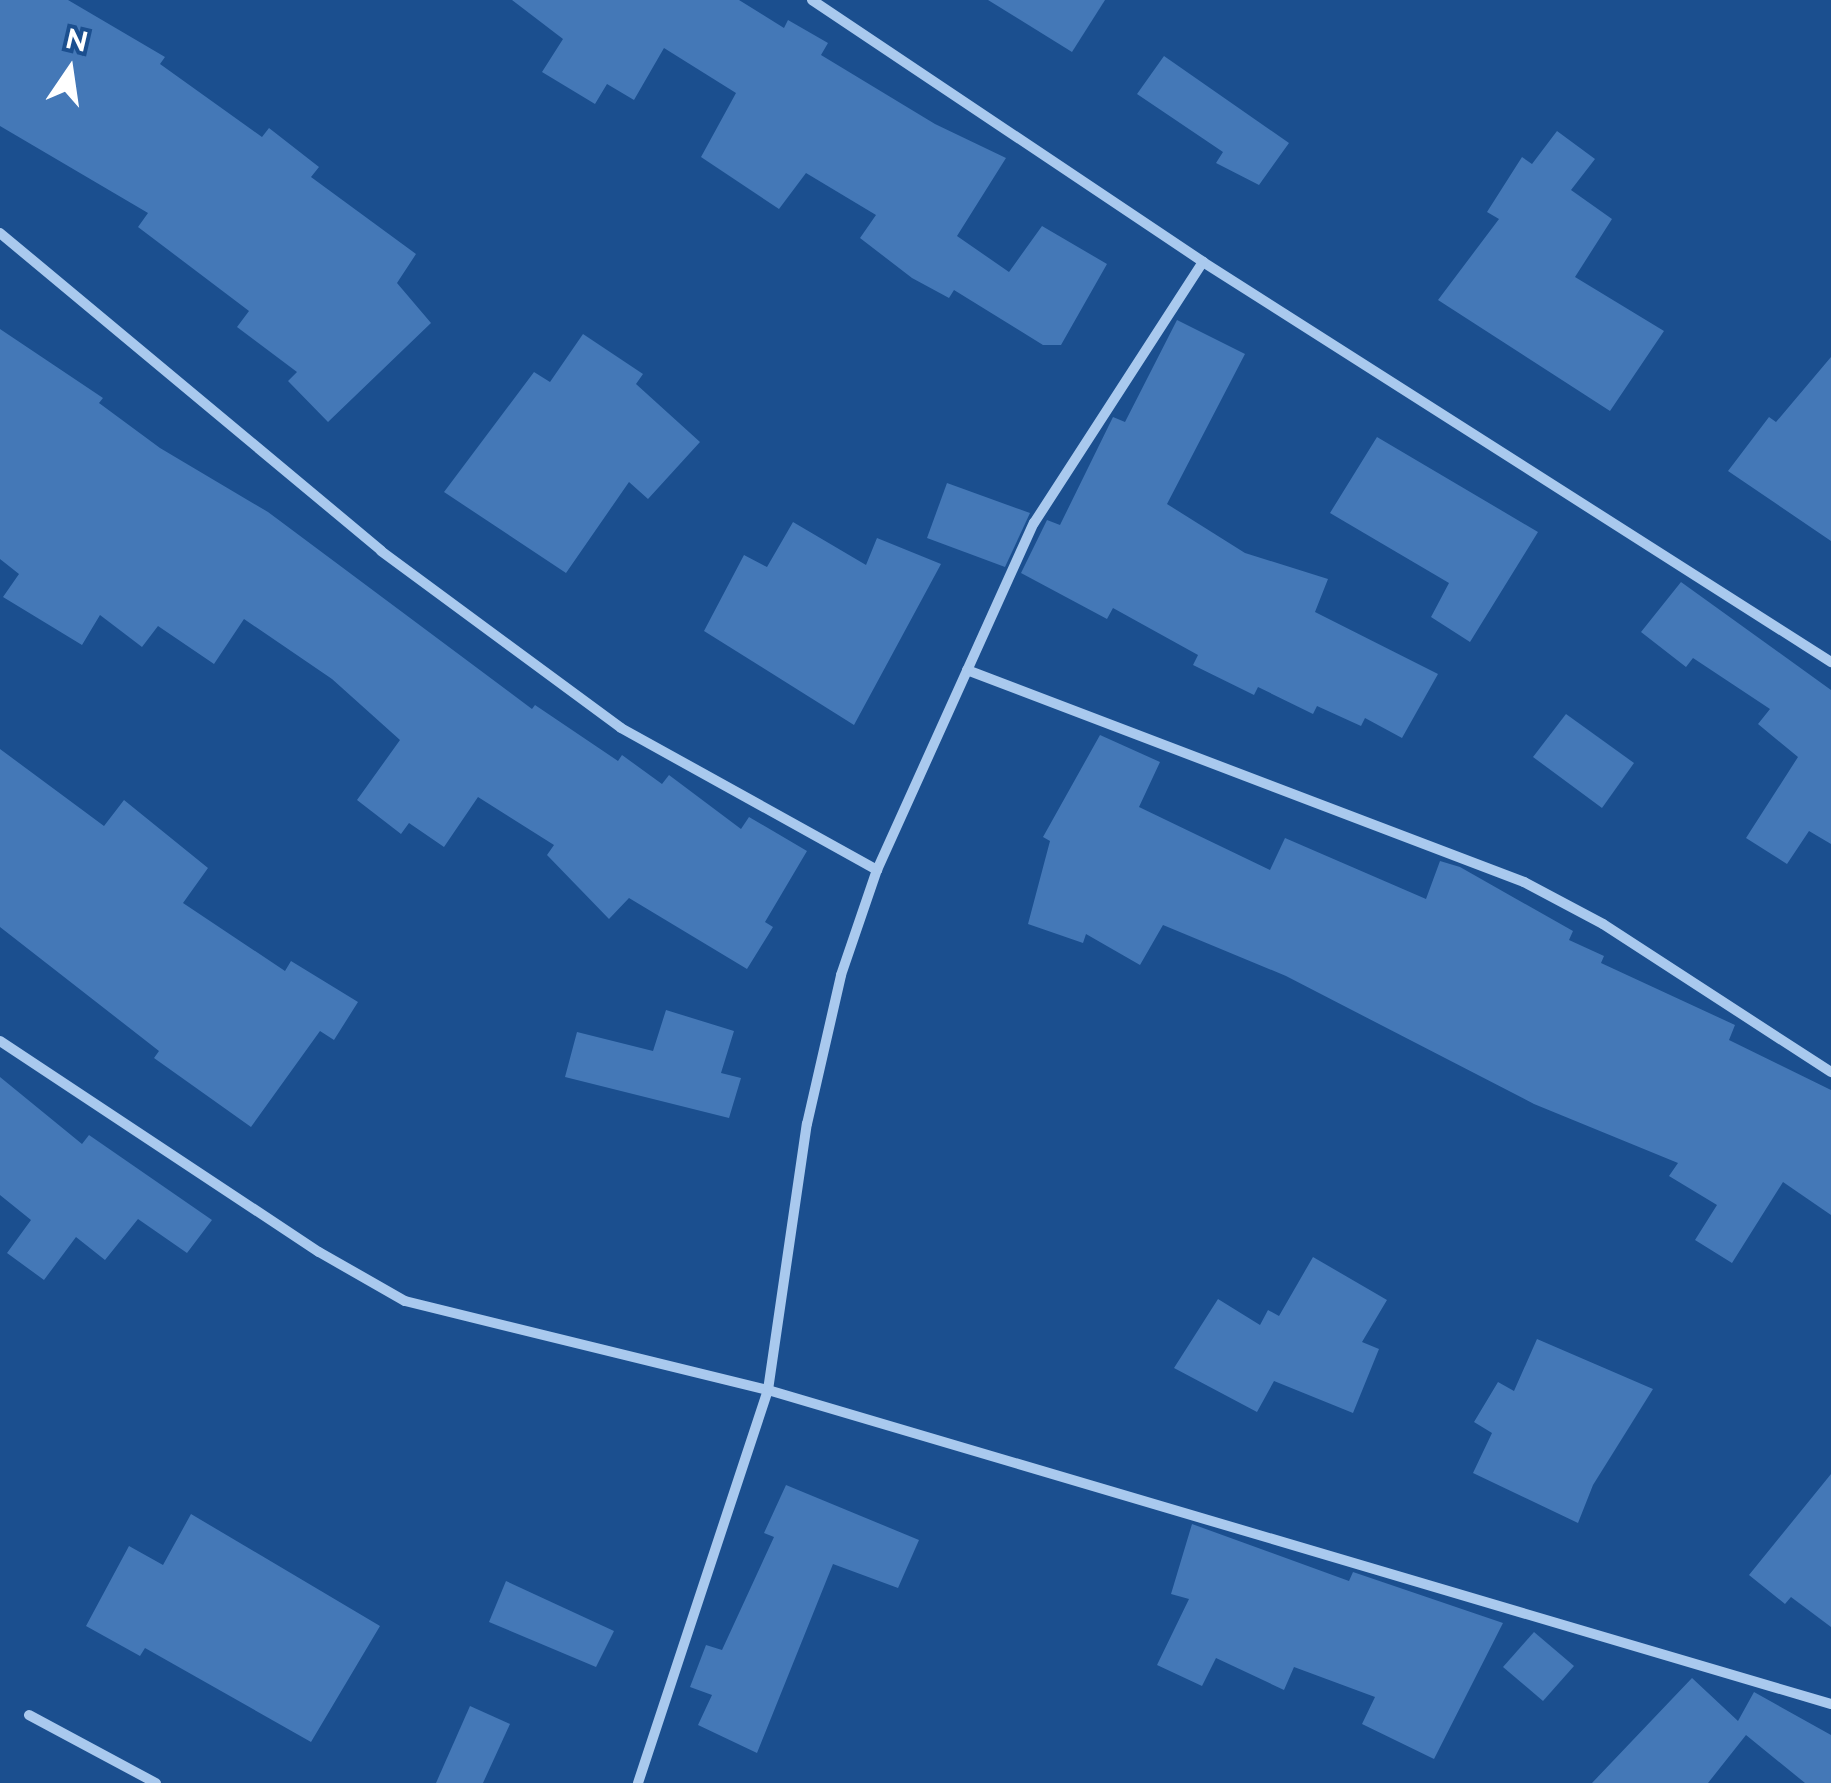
<!DOCTYPE html>
<html>
<head>
<meta charset="utf-8">
<style>
  body { margin:0 }
  #map { position:relative; width:1831px; height:1783px; overflow:hidden; background:#1b4f8f; font-family:Raleway,sans-serif }
  div>[style] { position:absolute }
  .building>* { inset:0; background:#4478b7 }
  .street>* { height:10px; margin:-5px; padding:0 5px; transform-origin:5px; border-radius:5px; background:#a9c9ee }
  span { translate:-50% -50%; white-space:nowrap; text-align:center; line-height:1.15; -webkit-text-stroke:8px #1b4f8f; paint-order:stroke }
  .north { position:absolute; left:20px; top:20px; width:100px; height:100px; -webkit-text-stroke:8px #1b4f8f; paint-order:stroke; rotate:13deg; font-size:28px; font-weight:700; line-height:40px; text-align:center; color:#fff }
  .north::after { content:''; display:block; margin:auto; width:35px; height:45px; background:#fff; clip-path:polygon(50% 0,100% 100%,50% 72%,0 100%) }
</style>
</head>
<body>
<div id="map">
  <div class="building">
    <div style="clip-path:polygon(0 0,68px 0,165px 57px,160px 64px,262px 137px,269px 128px,319px 167px,311px 177px,416px 254px,397px 283px,431px 323px,328px 422px,288px 381px,297px 372px,237px 327px,249px 311px,138px 227px,148px 213px,0 126px)"></div>
    <div style="clip-path:polygon(512px 0,739px 0,784px 28px,788px 20px,828px 43px,821px 55px,935px 124px,1006px 158px,957px 236px,1009px 272px,1042px 226px,1107px 264px,1061px 345px,1043px 345px,954px 290px,949px 298px,912px 278px,860px 238px,876px 215px,806px 173px,779px 209px,701px 157px,736px 93px,664px 48px,634px 100px,607px 84px,595px 104px,542px 72px,563px 39px)"></div>
    <div style="clip-path:polygon(988px 0,1105px 0,1072px 52px)"></div>
    <div style="clip-path:polygon(1164px 56px,1289px 143px,1259px 185px,1216px 163px,1223px 152px,1137px 94px)"></div>
    <div style="clip-path:polygon(1557px 131px,1595px 159px,1571px 190px,1612px 219px,1575px 277px,1664px 331px,1610px 411px,1438px 300px,1499px 219px,1487px 212px,1522px 157px,1532px 164px)"></div>
    <div style="clip-path:polygon(1177px 320px,1245px 354px,1167px 504px,1245px 553px,1328px 579px,1315px 612px,1438px 674px,1402px 738px,1365px 718px,1361px 726px,1317px 706px,1313px 714px,1258px 687px,1254px 695px,1193px 665px,1198px 655px,1113px 608px,1107px 619px,1021px 573px,1047px 520px,1060px 525px,1113px 417px,1125px 422px)"></div>
    <div style="clip-path:polygon(0 329px,103px 398px,99px 403px,160px 448px,268px 512px,532px 709px,535px 705px,618px 761px,622px 755px,662px 784px,669px 775px,741px 829px,749px 817px,807px 851px,765px 922px,773px 927px,747px 969px,629px 898px,609px 919px,547px 855px,554px 845px,478px 797px,444px 847px,409px 823px,401px 834px,357px 800px,400px 740px,332px 679px,244px 619px,214px 664px,158px 626px,142px 647px,100px 615px,82px 645px,3px 597px,19px 574px,0 559px)"></div>
    <div style="clip-path:polygon(583px 334px,643px 374px,636px 384px,700px 442px,648px 499px,629px 482px,566px 573px,444px 492px,534px 372px,550px 382px)"></div>
    <div style="clip-path:polygon(1831px 357px,1831px 541px,1728px 471px,1769px 417px,1776px 422px)"></div>
    <div style="clip-path:polygon(1377px 437px,1538px 532px,1470px 642px,1431px 617px,1449px 583px,1330px 513px)"></div>
    <div style="clip-path:polygon(947px 483px,1030px 513px,1005px 567px,927px 538px)"></div>
    <div style="clip-path:polygon(793px 522px,866px 565px,877px 538px,941px 564px,854px 725px,704px 631px,744px 555px,767px 567px)"></div>
    <div style="clip-path:polygon(1681px 582px,1831px 690px,1831px 844px,1809px 831px,1787px 864px,1746px 838px,1798px 757px,1758px 724px,1770px 709px,1693px 658px,1686px 667px,1641px 632px)"></div>
    <div style="clip-path:polygon(1566px 714px,1634px 763px,1602px 808px,1533px 757px)"></div>
    <div style="clip-path:polygon(1100px 735px,1160px 762px,1139px 807px,1270px 870px,1285px 838px,1426px 899px,1440px 861px,1460px 867px,1573px 931px,1569px 940px,1604px 956px,1601px 963px,1735px 1025px,1729px 1040px,1831px 1090px,1831px 1215px,1783px 1182px,1732px 1263px,1695px 1240px,1717px 1205px,1669px 1176px,1678px 1163px,1534px 1104px,1286px 976px,1163px 925px,1140px 965px,1086px 934px,1083px 943px,1028px 924px,1050px 841px,1043px 837px)"></div>
    <div style="clip-path:polygon(0 749px,104px 826px,124px 800px,208px 868px,183px 903px,285px 971px,291px 961px,358px 1002px,334px 1040px,320px 1031px,251px 1127px,154px 1058px,159px 1051px,0 927px)"></div>
    <div style="clip-path:polygon(666px 1010px,734px 1031px,721px 1073px,741px 1078px,729px 1118px,565px 1077px,577px 1032px,653px 1051px)"></div>
    <div style="clip-path:polygon(0 1077px,82px 1144px,89px 1135px,212px 1220px,187px 1253px,138px 1219px,105px 1260px,76px 1237px,44px 1280px,7px 1253px,31px 1220px,0 1195px)"></div>
    <div style="clip-path:polygon(1313px 1257px,1387px 1300px,1362px 1342px,1379px 1349px,1353px 1413px,1274px 1381px,1257px 1412px,1174px 1368px,1218px 1299px,1260px 1325px,1268px 1310px,1279px 1316px)"></div>
    <div style="clip-path:polygon(1537px 1339px,1653px 1389px,1593px 1485px,1578px 1523px,1473px 1473px,1492px 1433px,1474px 1422px,1498px 1382px,1514px 1391px)"></div>
    <div style="clip-path:polygon(1831px 1474px,1831px 1627px,1791px 1597px,1785px 1604px,1749px 1575px)"></div>
    <div style="clip-path:polygon(786px 1485px,919px 1540px,898px 1588px,833px 1564px,757px 1753px,698px 1725px,712px 1695px,690px 1687px,706px 1645px,722px 1650px,774px 1537px,764px 1533px)"></div>
    <div style="clip-path:polygon(191px 1514px,380px 1626px,311px 1742px,145px 1648px,140px 1656px,86px 1626px,129px 1546px,163px 1565px)"></div>
    <div style="clip-path:polygon(1192px 1524px,1349px 1581px,1353px 1572px,1503px 1623px,1434px 1759px,1362px 1724px,1375px 1697px,1294px 1667px,1284px 1690px,1216px 1658px,1202px 1686px,1157px 1665px,1189px 1599px,1171px 1594px)"></div>
    <div style="clip-path:polygon(506px 1581px,614px 1631px,596px 1667px,489px 1622px)"></div>
    <div style="clip-path:polygon(1534px 1632px,1574px 1666px,1543px 1701px,1503px 1667px)"></div>
    <div style="clip-path:polygon(1692px 1678px,1738px 1721px,1754px 1692px,1831px 1735px,1831px 1783px,1805px 1783px,1746px 1735px,1708px 1783px,1592px 1783px)"></div>
    <div style="clip-path:polygon(470px 1706px,510px 1724px,483px 1783px,436px 1783px)"></div>
  </div>
  <div class="street">
    <div style="left:812px;top:0;width:471px;rotate:33.8deg"></div>
    <div style="left:1203px;top:262px;width:745px;rotate:32.49deg"></div>
    <div style="left:0;top:233px;width:496px;rotate:39.8deg"></div>
    <div style="left:381px;top:551px;width:298px;rotate:36.4deg"></div>
    <div style="left:621px;top:728px;width:293px;rotate:29deg"></div>
    <div style="left:967px;top:670px;width:596px;rotate:20.84deg"></div>
    <div style="left:1524px;top:882px;width:89px;rotate:28deg"></div>
    <div style="left:1603px;top:924px;width:272px;rotate:33deg"></div>
    <div style="left:0;top:1041px;width:382px;rotate:33.5deg"></div>
    <div style="left:319px;top:1252px;width:99px;rotate:29.7deg"></div>
    <div style="left:405px;top:1301px;width:374px;rotate:13.8deg"></div>
    <div style="left:768px;top:1390px;width:1108px;rotate:16.46deg"></div>
    <div style="left:29px;top:1715px;width:144px;rotate:28.2deg"></div>
    <div style="left:638px;top:1783px;width:414px;rotate:-71.7deg"></div>
    <div style="left:768px;top:1390px;width:269px;rotate:-81.7deg"></div>
    <div style="left:807px;top:1124px;width:153px;rotate:-77.1deg"></div>
    <div style="left:841px;top:975px;width:111px;rotate:-71.1deg"></div>
    <div style="left:877px;top:870px;width:381px;rotate:-65.7deg"></div>
    <div style="left:1034px;top:523px;width:311px;rotate:-57.1deg"></div>
  </div>
  <div class="north">N</div>
</div>
</body>
</html>
